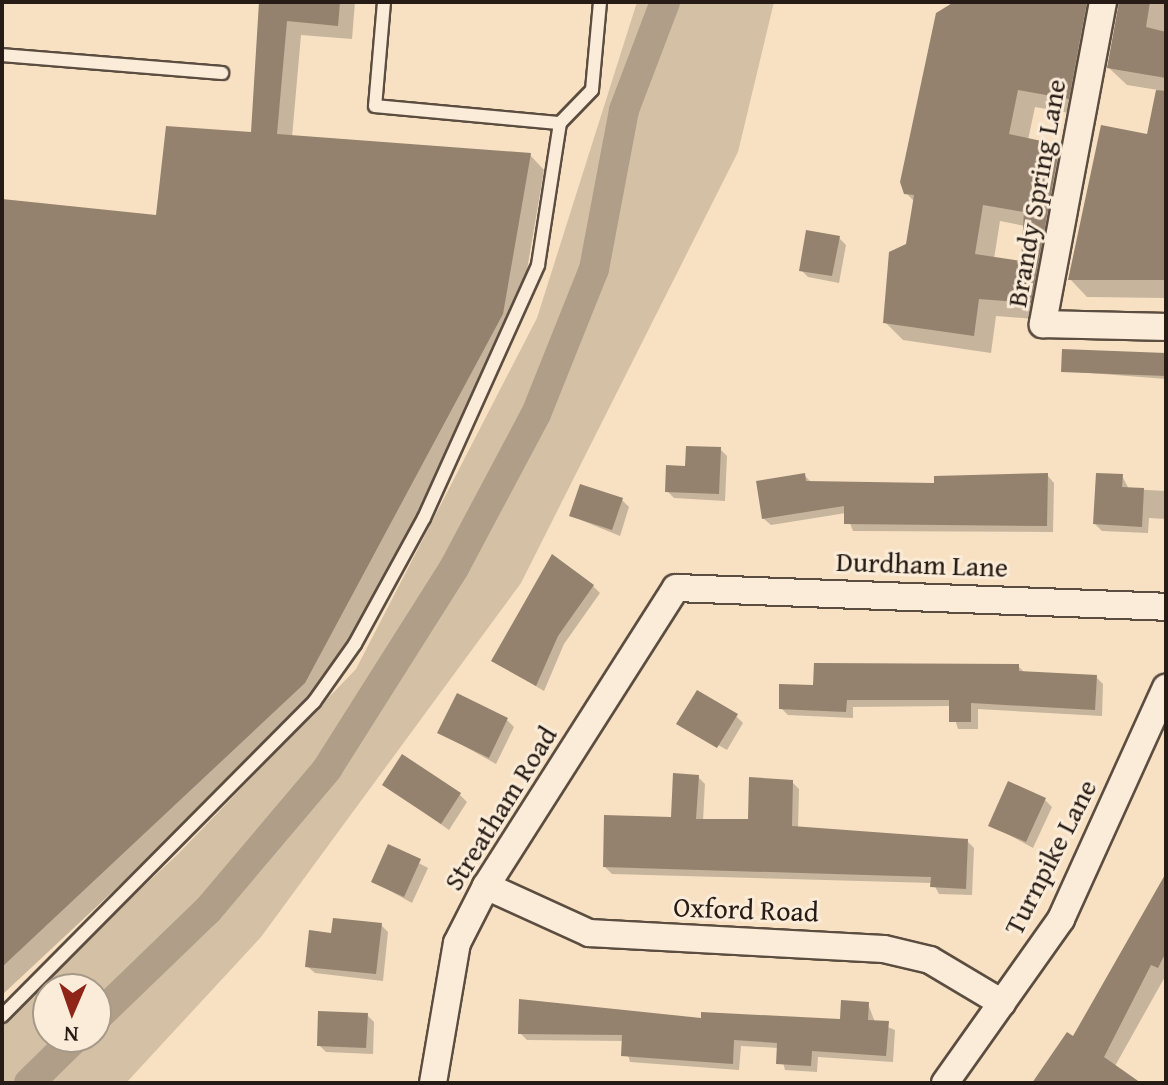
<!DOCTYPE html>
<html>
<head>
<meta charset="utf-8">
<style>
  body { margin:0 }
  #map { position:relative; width:1168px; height:1085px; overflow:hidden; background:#f8e1c3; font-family:"Gentium Book Plus",serif }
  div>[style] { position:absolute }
  .green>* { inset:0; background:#d4c0a5 }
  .shadow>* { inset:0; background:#0003 }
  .canal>* { height:30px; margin:-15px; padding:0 15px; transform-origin:15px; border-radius:15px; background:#b19e88 }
  .building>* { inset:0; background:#94826f }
  .roads { filter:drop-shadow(2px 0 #5b4d40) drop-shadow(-2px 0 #5b4d40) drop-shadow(0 2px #5b4d40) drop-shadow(0 -2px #5b4d40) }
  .lane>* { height:12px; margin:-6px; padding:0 6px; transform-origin:6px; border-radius:6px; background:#faecd8 }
  .street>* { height:26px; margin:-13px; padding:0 13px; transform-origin:13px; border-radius:13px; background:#faecd8 }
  span { translate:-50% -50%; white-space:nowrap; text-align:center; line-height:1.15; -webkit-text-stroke:6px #faecd8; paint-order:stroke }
  .street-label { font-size:28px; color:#271c15 }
  .frame { position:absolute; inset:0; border:4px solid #271c15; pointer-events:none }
  .north { position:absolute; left:32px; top:973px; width:80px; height:80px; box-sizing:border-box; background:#faecd8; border:2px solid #a6998a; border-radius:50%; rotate:182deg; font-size:22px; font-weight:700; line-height:32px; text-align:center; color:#271c15 }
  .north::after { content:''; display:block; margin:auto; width:28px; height:36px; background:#8f2418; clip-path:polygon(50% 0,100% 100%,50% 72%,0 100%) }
</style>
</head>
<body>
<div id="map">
  <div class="green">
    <div style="clip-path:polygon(evenodd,637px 2px,774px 2px,738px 152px,521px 583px,261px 937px,126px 1083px,2px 1083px,2px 1019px,178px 854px,356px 669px,537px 318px,637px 2px,48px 989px,96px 989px,96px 1037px,48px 1037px,48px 989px)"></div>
  </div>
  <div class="shadow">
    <div style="clip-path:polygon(264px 2px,355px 2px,352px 39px,301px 35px,292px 137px,530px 155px,544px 170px,517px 329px,320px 698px,2px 995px,2px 201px,158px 217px,253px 134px)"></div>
    <div style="clip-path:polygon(evenodd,956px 2px,1166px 2px,1166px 298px,1087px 297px,1070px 279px,1103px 128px,1148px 136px,1158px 90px,1127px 85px,1109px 68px,1121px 5px,1104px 17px,1086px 116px,1035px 107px,1028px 140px,1059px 147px,1077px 164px,1048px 320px,996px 316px,991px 353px,903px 340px,885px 322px,908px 245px,915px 202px,906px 193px,938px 14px,956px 2px,1000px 221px,1025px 226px,1023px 263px,994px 259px,1000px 221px)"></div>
    <div style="clip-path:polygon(839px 238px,846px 245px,839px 283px,808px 277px,801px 270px)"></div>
    <div style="clip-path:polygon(1166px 355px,1166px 379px,1064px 371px)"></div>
    <div style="clip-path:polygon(720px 449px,727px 456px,725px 501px,674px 498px,667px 491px)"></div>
    <div style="clip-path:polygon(804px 475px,812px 483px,936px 485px,1047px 475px,1054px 483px,1053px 532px,853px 531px,846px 513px,771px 525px,763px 518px)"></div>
    <div style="clip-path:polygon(1122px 476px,1129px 489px,1166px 491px,1166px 519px,1149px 518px,1148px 533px,1102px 531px,1095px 524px)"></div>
    <div style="clip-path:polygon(622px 500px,629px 507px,620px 536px,571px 516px)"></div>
    <div style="clip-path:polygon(593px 586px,600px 593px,564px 644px,544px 691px,493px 661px)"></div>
    <div style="clip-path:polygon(1018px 666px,1025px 673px,1096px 677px,1103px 684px,1102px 716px,978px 709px,978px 729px,958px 729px,951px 706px,853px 707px,853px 718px,788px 715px,781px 708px,815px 688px)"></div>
    <div style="clip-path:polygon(736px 716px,743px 723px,727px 750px,679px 723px)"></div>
    <div style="clip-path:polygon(507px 720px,514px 727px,496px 764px,439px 732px)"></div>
    <div style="clip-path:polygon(698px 777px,705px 784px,703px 821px,750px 821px,792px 782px,799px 789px,798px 829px,967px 841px,974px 848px,972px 895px,939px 894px,933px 883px,612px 874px,605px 867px,673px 819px)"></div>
    <div style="clip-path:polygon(385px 785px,460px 795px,467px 802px,449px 830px)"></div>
    <div style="clip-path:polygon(1044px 799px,1052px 807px,1033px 848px,991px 825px)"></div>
    <div style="clip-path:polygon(389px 847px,428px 868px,412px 903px,374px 882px)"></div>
    <div style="clip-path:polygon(1166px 899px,1166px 975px,1115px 1066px,1134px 1083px,1034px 1083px,1074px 1039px)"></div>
    <div style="clip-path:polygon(381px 925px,388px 932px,383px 981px,315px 973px,307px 966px,333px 935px)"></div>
    <div style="clip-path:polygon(868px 1004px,875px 1022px,895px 1030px,893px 1062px,818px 1057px,817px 1072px,785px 1070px,779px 1048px,741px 1046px,739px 1070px,630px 1062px,624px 1041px,527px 1040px,520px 1033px,658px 1019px,842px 1021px)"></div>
    <div style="clip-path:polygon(367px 1015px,374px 1022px,373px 1054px,326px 1052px,319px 1045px)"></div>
  </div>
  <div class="canal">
    <div style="left:96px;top:1018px;width:156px;rotate:-44deg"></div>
    <div style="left:208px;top:910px;width:185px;rotate:-49.8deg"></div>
    <div style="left:327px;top:769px;width:238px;rotate:-57.7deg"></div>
    <div style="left:454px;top:568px;width:174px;rotate:-62deg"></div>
    <div style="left:536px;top:414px;width:156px;rotate:-68.2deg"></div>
    <div style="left:594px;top:269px;width:162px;rotate:-79.3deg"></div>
    <div style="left:624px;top:110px;width:116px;rotate:-69.2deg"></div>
    <div style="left:29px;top:1083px;width:66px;rotate:-44.4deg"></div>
  </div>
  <div class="building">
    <div style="clip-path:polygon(259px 2px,340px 2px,338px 26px,287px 21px,277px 134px,531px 153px,503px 314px,305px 683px,2px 967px,2px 199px,156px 215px,166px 126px,251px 132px)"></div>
    <div style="clip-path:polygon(evenodd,1087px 2px,1069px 99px,1018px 90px,1009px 134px,1060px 145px,1031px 303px,979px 299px,974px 336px,883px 323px,889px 252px,906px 244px,914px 195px,904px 194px,900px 182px,936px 13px,954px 2px,1087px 2px,983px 205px,1024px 212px,1021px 261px,975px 254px,983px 205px)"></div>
    <div style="clip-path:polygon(1119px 2px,1150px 2px,1146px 27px,1166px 32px,1166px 78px,1107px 68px)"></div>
    <div style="clip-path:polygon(1156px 90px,1166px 91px,1166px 280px,1068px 280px,1101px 125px,1147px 134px)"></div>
    <div style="clip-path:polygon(806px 230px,840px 236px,832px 276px,799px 271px)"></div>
    <div style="clip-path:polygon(1062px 349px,1166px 353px,1166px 376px,1061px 372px)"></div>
    <div style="clip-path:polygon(686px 446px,721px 447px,719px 494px,665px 492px,666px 465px,685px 466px)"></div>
    <div style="clip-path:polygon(805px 473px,806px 481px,934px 483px,934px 476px,1048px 473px,1047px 526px,844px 524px,844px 506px,762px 519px,756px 481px)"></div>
    <div style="clip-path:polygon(1096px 473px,1123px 474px,1122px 487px,1144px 488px,1142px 527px,1093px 524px)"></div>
    <div style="clip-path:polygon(580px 484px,623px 498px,612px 530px,569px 516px)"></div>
    <div style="clip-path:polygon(552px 554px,594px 585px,558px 636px,536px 686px,491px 661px)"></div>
    <div style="clip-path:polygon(814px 663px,1019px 664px,1019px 671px,1097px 675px,1095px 710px,971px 703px,971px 722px,949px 722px,949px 700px,847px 700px,846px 712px,779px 709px,779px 684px,813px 685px)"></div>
    <div style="clip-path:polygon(697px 690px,738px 714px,717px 748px,676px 724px)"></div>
    <div style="clip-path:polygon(457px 693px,508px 718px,489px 758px,437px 733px)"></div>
    <div style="clip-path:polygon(402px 754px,461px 793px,441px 824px,382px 785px)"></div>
    <div style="clip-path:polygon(673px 773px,699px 775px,696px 819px,748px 819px,749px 777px,793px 780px,792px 826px,968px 839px,966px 889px,930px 887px,931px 877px,603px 867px,604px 815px,671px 817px)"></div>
    <div style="clip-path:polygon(1008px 781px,1046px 798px,1026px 842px,988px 826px)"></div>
    <div style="clip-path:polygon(388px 844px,421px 859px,404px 897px,371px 882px)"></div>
    <div style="clip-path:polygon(1166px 873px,1166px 952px,1158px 968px,1151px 965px,1104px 1057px,1141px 1083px,1032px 1083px,1067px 1032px,1073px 1036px)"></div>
    <div style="clip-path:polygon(333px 918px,382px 923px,376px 974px,305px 967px,309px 930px,331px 933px)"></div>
    <div style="clip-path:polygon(519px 999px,701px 1018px,701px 1012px,840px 1019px,841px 1000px,869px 1002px,868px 1020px,889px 1021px,886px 1056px,812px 1051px,811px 1066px,776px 1064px,777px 1043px,734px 1040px,733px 1064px,621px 1056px,622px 1035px,518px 1034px)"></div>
    <div style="clip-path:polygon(318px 1011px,368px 1013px,366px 1048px,317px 1046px)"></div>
  </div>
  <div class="roads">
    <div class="lane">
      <div style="left:384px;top:2px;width:104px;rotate:94.9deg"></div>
      <div style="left:375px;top:106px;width:186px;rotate:5.3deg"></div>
      <div style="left:2px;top:55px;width:221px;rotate:4.7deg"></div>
      <div style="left:2px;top:1016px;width:443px;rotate:-45.2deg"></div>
      <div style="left:314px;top:702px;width:71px;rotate:-54.7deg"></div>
      <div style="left:355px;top:644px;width:144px;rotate:-61.3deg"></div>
      <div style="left:424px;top:518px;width:277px;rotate:-65.7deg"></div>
      <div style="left:538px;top:265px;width:144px;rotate:-81.2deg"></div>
      <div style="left:560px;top:123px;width:46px;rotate:-45.9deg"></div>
      <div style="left:592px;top:90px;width:88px;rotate:-84.8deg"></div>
    </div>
    <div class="street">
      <div style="left:1103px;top:2px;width:328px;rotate:100.6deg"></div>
      <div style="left:1043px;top:324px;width:123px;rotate:1.4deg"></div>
      <div style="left:486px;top:886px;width:113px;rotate:24.5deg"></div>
      <div style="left:589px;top:933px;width:295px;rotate:3.1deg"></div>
      <div style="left:884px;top:949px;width:47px;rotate:13.4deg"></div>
      <div style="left:930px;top:960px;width:84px;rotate:30.8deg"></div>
      <div style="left:433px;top:1083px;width:142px;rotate:-80.3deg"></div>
      <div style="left:457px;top:943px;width:64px;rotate:-63deg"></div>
      <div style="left:486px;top:886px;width:353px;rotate:-57.5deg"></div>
      <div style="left:676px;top:588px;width:490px;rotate:2.2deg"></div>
      <div style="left:945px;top:1083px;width:201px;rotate:-54.7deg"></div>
      <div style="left:1061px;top:919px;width:254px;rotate:-65.6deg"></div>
    </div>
  </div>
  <div class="street-label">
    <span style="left:1036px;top:193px;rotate:-80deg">Brandy Spring Lane</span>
    <span style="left:922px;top:564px;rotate:2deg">Durdham Lane</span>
    <span style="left:500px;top:808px;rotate:-58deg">Streatham Road</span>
    <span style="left:1050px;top:857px;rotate:-63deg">Turnpike Lane</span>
    <span style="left:746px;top:909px;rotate:2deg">Oxford Road</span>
  </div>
  <div class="frame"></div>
  <div class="north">N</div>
</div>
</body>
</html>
